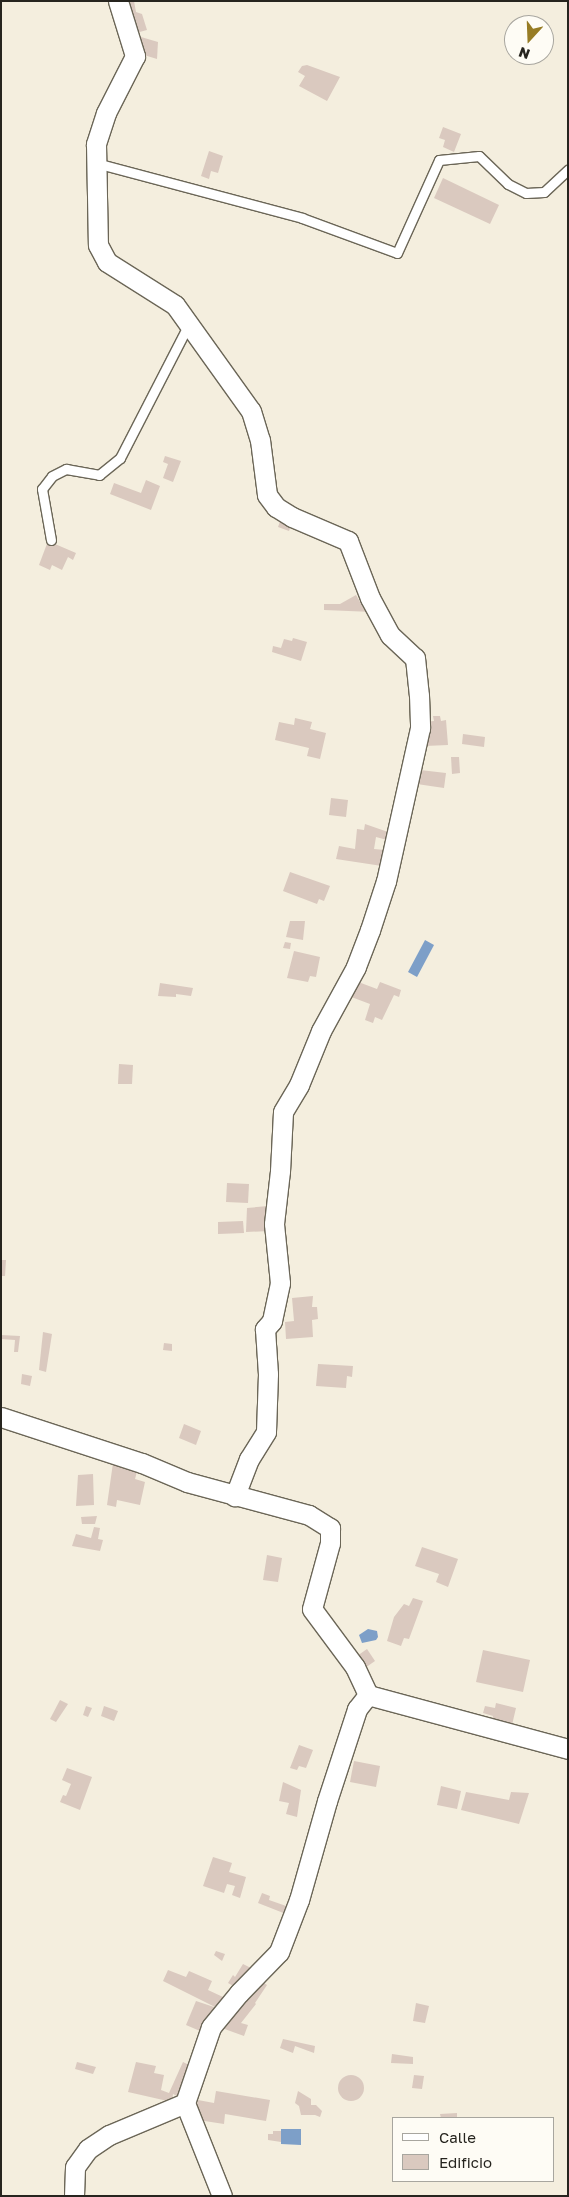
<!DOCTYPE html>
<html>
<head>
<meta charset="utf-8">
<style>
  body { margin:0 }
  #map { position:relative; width:569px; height:2197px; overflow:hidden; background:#f4eede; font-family:"Golos Text",sans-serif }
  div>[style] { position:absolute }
  .water>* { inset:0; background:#7d9fc8 }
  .building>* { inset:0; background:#dac9bf }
  .round { border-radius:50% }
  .roads { filter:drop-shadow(1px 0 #6b6657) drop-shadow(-1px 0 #6b6657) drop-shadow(0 1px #6b6657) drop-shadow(0 -1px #6b6657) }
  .service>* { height:9px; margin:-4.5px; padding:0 4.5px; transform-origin:4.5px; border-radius:4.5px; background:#fff }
  .minor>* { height:19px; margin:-9.5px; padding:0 9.5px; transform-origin:9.5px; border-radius:9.5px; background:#fff }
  span { translate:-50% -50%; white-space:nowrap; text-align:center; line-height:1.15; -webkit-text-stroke:5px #fefcf5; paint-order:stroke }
  .frame { position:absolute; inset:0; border:2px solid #26241e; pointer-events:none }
  .legend { position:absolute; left:392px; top:2117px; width:162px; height:65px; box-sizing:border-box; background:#fefcf5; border:1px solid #a8a69f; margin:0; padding:6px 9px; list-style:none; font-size:15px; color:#26241e }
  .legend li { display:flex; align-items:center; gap:10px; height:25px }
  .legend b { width:25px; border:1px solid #a8a69f }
  .north { position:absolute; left:504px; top:15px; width:50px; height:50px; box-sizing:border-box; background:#fefcf5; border:1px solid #a8a69f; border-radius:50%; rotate:200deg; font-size:14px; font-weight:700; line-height:20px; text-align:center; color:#26241e }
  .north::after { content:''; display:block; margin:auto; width:18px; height:22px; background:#977c24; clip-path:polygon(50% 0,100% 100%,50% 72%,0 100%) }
</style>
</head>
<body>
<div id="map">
  <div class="water">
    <div style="clip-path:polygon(425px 940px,434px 945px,417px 977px,408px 972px)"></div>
    <div style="clip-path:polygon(368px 1629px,377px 1631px,378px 1637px,376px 1640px,362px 1643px,359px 1635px)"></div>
    <div style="clip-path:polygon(281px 2129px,301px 2129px,301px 2145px,281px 2144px)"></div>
  </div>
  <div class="building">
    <div style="clip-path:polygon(125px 1px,134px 1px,136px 12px,142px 14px,147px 30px,136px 33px)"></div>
    <div style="clip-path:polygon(141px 37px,158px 42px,157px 59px,144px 55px,137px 38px)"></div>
    <div style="clip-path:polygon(307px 65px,340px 77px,327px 101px,299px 86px,305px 76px,298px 72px,302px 66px)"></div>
    <div style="clip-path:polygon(443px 127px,461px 134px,454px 152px,443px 147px,445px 140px,439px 138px)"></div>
    <div style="clip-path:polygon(209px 151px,223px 156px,218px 173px,211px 171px,209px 179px,201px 176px)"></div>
    <div style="clip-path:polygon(443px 178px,499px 205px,490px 224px,434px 198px)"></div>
    <div style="clip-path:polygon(165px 456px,181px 461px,173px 482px,163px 478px,168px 464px,163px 462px)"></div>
    <div style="clip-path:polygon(146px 480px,160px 486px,151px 510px,110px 494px,114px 483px,141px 493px)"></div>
    <div style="clip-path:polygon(282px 516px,293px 520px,289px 531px,278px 527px)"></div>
    <div style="clip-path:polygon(48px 541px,76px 553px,73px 560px,68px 557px,62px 570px,52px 565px,50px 570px,39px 565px)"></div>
    <div style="clip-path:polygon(356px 595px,364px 609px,370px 606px,373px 612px,324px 610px,324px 604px,340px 604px)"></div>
    <div style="clip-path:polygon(293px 638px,307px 642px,301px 661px,272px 652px,273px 646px,281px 648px,284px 639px,292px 641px)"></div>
    <div style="clip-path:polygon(433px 716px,440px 716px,441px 721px,446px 720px,448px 745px,425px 746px,424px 722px,434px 721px)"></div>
    <div style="clip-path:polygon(295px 718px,312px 722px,310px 729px,326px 733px,320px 759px,307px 756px,309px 748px,275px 740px,279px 722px,294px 725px)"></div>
    <div style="clip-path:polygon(463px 734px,485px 737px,484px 747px,462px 744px)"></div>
    <div style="clip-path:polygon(451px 757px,459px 757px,460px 773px,452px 774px)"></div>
    <div style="clip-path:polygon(420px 770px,446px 773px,444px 788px,410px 783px)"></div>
    <div style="clip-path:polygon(331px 798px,348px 800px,346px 817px,329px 815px)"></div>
    <div style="clip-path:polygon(365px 824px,388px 832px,387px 840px,376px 837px,374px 849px,385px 850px,382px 866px,336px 859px,339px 846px,355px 849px,357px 829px,364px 830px)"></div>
    <div style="clip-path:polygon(290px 872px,330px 886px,324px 901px,319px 899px,317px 904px,283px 891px)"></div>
    <div style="clip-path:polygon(290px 921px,305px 921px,303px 940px,286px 937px)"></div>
    <div style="clip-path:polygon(285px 942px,291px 943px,290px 949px,283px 948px)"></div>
    <div style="clip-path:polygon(294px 951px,320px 957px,316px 977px,310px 976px,308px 982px,287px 978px)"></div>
    <div style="clip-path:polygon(353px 980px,377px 989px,380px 982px,401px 990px,399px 997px,394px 995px,382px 1020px,375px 1017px,373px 1023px,365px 1020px,370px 1004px,346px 995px)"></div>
    <div style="clip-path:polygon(160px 983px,193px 988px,191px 996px,176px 994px,176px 997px,158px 996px)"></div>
    <div style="clip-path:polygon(119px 1064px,133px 1065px,132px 1084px,118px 1084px)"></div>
    <div style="clip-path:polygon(227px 1183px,249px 1184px,248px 1203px,226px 1202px)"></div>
    <div style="clip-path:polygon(268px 1206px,270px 1231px,246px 1232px,247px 1208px)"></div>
    <div style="clip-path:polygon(243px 1221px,244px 1233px,218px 1234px,218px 1222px)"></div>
    <div style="clip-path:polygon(1px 1260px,6px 1260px,5px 1276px,1px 1276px)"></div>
    <div style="clip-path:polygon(313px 1296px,312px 1307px,317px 1307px,318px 1319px,312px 1320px,313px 1337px,286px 1339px,285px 1322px,294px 1321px,292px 1298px)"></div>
    <div style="clip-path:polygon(43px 1332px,52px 1334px,46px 1372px,39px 1370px)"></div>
    <div style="clip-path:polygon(1px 1335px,20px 1336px,18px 1352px,14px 1352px,15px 1340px,1px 1339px)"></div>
    <div style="clip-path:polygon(164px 1343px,172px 1344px,172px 1351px,163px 1350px)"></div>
    <div style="clip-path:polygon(318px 1364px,353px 1366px,352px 1377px,347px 1376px,346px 1388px,316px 1386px)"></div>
    <div style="clip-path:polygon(22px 1374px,32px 1376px,30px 1386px,21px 1384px)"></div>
    <div style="clip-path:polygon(184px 1424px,201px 1431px,196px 1445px,179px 1438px)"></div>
    <div style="clip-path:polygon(113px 1463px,138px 1468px,135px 1479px,145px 1482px,140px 1505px,117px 1500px,116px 1507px,107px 1505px)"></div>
    <div style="clip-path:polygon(93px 1474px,94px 1505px,76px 1506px,78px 1475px)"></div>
    <div style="clip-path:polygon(97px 1516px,95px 1524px,82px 1524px,81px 1517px)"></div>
    <div style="clip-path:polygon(94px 1527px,100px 1528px,98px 1539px,103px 1540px,100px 1551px,72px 1546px,76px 1534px,91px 1538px)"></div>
    <div style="clip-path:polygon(422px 1547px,458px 1559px,448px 1587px,436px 1582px,439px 1574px,415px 1566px)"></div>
    <div style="clip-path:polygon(267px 1555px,282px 1558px,278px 1582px,263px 1580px)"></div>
    <div style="clip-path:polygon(413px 1598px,423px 1601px,409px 1639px,404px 1638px,401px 1646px,387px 1641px,394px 1617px,404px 1604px,409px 1606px)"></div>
    <div style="clip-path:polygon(367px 1649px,375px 1661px,365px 1668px,357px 1656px)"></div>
    <div style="clip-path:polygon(483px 1650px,530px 1660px,523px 1692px,476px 1682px)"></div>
    <div style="clip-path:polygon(60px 1700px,68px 1704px,56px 1722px,50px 1719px)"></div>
    <div style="clip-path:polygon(496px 1703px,516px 1708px,512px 1725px,492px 1720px,493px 1716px,483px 1713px,485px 1706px,495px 1708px)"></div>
    <div style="clip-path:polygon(86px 1706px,92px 1708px,88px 1717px,83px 1715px)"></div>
    <div style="clip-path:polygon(104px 1706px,118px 1711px,114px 1721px,101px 1716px)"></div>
    <div style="clip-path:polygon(299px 1745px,313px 1750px,306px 1768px,299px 1766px,297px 1770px,290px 1768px)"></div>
    <div style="clip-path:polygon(354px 1761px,380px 1766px,376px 1787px,350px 1782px)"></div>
    <div style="clip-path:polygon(67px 1768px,92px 1777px,80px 1810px,60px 1802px,63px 1795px,66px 1796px,71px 1784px,62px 1780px)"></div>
    <div style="clip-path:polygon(283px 1782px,301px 1790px,297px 1817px,286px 1814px,289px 1803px,279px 1801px)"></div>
    <div style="clip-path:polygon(441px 1786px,461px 1791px,457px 1809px,437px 1805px)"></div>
    <div style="clip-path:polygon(466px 1792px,509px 1800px,511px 1792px,529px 1793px,519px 1824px,461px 1810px)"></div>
    <div style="clip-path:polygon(213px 1857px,232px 1863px,229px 1872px,246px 1877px,240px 1898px,232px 1895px,235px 1886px,227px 1884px,224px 1893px,203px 1886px)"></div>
    <div style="clip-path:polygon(262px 1893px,270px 1896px,269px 1900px,289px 1907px,286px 1914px,258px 1903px)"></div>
    <div style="clip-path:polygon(216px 1951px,225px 1954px,222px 1961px,214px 1955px)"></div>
    <div style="clip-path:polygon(243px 1964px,253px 1969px,237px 1988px,228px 1983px,233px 1975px,235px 1977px)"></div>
    <div style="clip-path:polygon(168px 1970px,186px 1977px,189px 1971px,212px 1981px,208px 1990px,223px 1997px,217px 2008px,163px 1981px)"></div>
    <div style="clip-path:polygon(259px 1980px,267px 1985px,255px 2003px,256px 2004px,241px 2023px,248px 2025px,244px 2036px,219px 2027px)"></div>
    <div style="clip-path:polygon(196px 2001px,217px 2008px,200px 2031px,186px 2025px)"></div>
    <div style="clip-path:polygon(416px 2003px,429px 2006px,425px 2023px,413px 2021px)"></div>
    <div style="clip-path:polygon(283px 2039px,315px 2046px,314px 2053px,295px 2046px,293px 2053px,280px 2048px)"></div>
    <div style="clip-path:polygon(392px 2054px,413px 2057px,413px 2064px,391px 2063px)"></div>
    <div style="clip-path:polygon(77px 2062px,96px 2067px,93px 2074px,75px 2069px)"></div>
    <div style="clip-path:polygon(136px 2062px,156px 2066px,154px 2073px,164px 2075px,161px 2090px,169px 2093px,183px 2062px,193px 2067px,179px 2097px,173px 2094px,172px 2102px,128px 2092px)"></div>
    <div style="clip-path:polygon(414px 2075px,424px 2076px,422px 2089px,412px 2088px)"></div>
    <div class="round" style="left:338px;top:2075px;width:26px;height:26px"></div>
    <div style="clip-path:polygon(216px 2091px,270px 2100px,266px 2121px,225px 2114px,224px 2124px,198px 2120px,195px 2113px,198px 2100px,214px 2103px)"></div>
    <div style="clip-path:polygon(298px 2091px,311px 2099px,311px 2105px,316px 2105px,322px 2111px,320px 2117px,315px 2115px,301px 2115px,299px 2106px,295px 2103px)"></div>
    <div style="clip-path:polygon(457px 2113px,457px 2118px,441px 2118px,440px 2114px)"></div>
    <div style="clip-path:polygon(273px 2131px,281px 2131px,281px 2142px,268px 2140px,268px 2134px,273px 2134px)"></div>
  </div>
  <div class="roads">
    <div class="service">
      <div style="left:96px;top:163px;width:213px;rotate:14.9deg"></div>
      <div style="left:302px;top:218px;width:101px;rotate:20.2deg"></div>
      <div style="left:397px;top:253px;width:102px;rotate:-65.7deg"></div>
      <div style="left:439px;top:160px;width:40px;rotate:-5.7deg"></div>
      <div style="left:479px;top:156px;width:40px;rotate:44deg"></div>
      <div style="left:508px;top:184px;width:20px;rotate:27deg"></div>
      <div style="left:526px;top:193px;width:18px;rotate:-3deg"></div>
      <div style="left:544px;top:192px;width:33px;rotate:-43deg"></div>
      <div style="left:51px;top:540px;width:52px;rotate:-100deg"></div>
      <div style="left:42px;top:489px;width:16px;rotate:-52deg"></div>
      <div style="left:52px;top:476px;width:16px;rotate:-27deg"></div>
      <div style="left:66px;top:469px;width:34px;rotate:10deg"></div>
      <div style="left:99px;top:475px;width:27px;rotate:-39deg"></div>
      <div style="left:120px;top:458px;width:151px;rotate:-62.8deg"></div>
    </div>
    <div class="minor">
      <div style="left:118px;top:1px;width:58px;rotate:72.8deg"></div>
      <div style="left:135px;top:56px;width:64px;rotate:117deg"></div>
      <div style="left:106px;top:113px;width:33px;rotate:108deg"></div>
      <div style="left:96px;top:144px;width:101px;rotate:88.9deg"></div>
      <div style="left:98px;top:245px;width:19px;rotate:62deg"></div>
      <div style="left:107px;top:262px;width:80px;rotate:32.3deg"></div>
      <div style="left:175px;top:305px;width:130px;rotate:54.4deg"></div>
      <div style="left:251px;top:411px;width:30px;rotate:73deg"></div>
      <div style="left:260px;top:440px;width:55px;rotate:82.7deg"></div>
      <div style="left:267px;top:495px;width:15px;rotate:53deg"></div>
      <div style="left:276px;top:507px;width:19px;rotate:32deg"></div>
      <div style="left:292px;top:517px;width:61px;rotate:23.2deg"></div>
      <div style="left:348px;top:541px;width:61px;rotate:68.9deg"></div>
      <div style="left:370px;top:598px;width:42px;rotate:61.6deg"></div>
      <div style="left:390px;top:635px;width:34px;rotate:43deg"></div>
      <div style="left:415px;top:658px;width:37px;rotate:84deg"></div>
      <div style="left:419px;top:695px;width:33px;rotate:88deg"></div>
      <div style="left:420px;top:728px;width:157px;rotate:102.5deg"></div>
      <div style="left:386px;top:881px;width:52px;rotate:108.1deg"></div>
      <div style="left:370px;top:930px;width:40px;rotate:111deg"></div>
      <div style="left:356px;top:967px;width:73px;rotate:118.7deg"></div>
      <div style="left:321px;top:1031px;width:58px;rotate:112.2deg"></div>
      <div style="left:299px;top:1085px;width:31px;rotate:121deg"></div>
      <div style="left:283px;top:1112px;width:59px;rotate:92.9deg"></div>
      <div style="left:280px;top:1171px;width:53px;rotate:96.5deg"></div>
      <div style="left:274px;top:1224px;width:59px;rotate:84.2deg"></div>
      <div style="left:280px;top:1283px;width:39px;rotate:102deg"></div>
      <div style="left:272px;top:1321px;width:11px;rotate:131deg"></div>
      <div style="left:265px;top:1329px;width:45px;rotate:86.2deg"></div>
      <div style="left:268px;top:1374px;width:58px;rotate:92deg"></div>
      <div style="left:266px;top:1432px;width:32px;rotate:122deg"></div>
      <div style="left:249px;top:1459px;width:40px;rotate:111deg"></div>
      <div style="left:1px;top:1417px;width:148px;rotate:18.1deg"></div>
      <div style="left:142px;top:1463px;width:49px;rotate:22.9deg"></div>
      <div style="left:187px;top:1482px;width:126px;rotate:15.1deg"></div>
      <div style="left:309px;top:1515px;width:25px;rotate:32deg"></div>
      <div style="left:330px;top:1528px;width:15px;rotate:90deg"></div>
      <div style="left:330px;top:1543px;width:68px;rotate:105.3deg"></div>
      <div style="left:312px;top:1609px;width:72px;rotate:53.4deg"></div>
      <div style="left:355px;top:1667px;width:31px;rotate:65deg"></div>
      <div style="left:74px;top:2196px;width:29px;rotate:-88deg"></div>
      <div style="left:75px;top:2167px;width:22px;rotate:-54deg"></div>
      <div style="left:88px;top:2149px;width:25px;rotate:-34deg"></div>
      <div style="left:109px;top:2135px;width:82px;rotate:-22.8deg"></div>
      <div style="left:222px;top:2196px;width:100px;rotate:-111.7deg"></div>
      <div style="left:185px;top:2103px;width:80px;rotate:-71.1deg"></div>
      <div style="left:211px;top:2027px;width:44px;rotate:-50.5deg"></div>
      <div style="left:239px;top:1993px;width:57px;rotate:-45.7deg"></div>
      <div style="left:279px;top:1952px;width:56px;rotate:-69deg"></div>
      <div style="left:299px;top:1900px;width:103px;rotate:-74.2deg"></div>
      <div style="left:327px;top:1801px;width:97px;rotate:-71.9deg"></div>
      <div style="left:357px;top:1709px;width:18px;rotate:-52deg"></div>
      <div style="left:368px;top:1695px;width:207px;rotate:15.1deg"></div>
    </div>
  </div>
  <div class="frame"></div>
  <ul class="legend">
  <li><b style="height:6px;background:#fff"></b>Calle</li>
  <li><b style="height:14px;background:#dac9bf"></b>Edificio</li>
  </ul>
  <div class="north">N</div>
</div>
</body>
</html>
